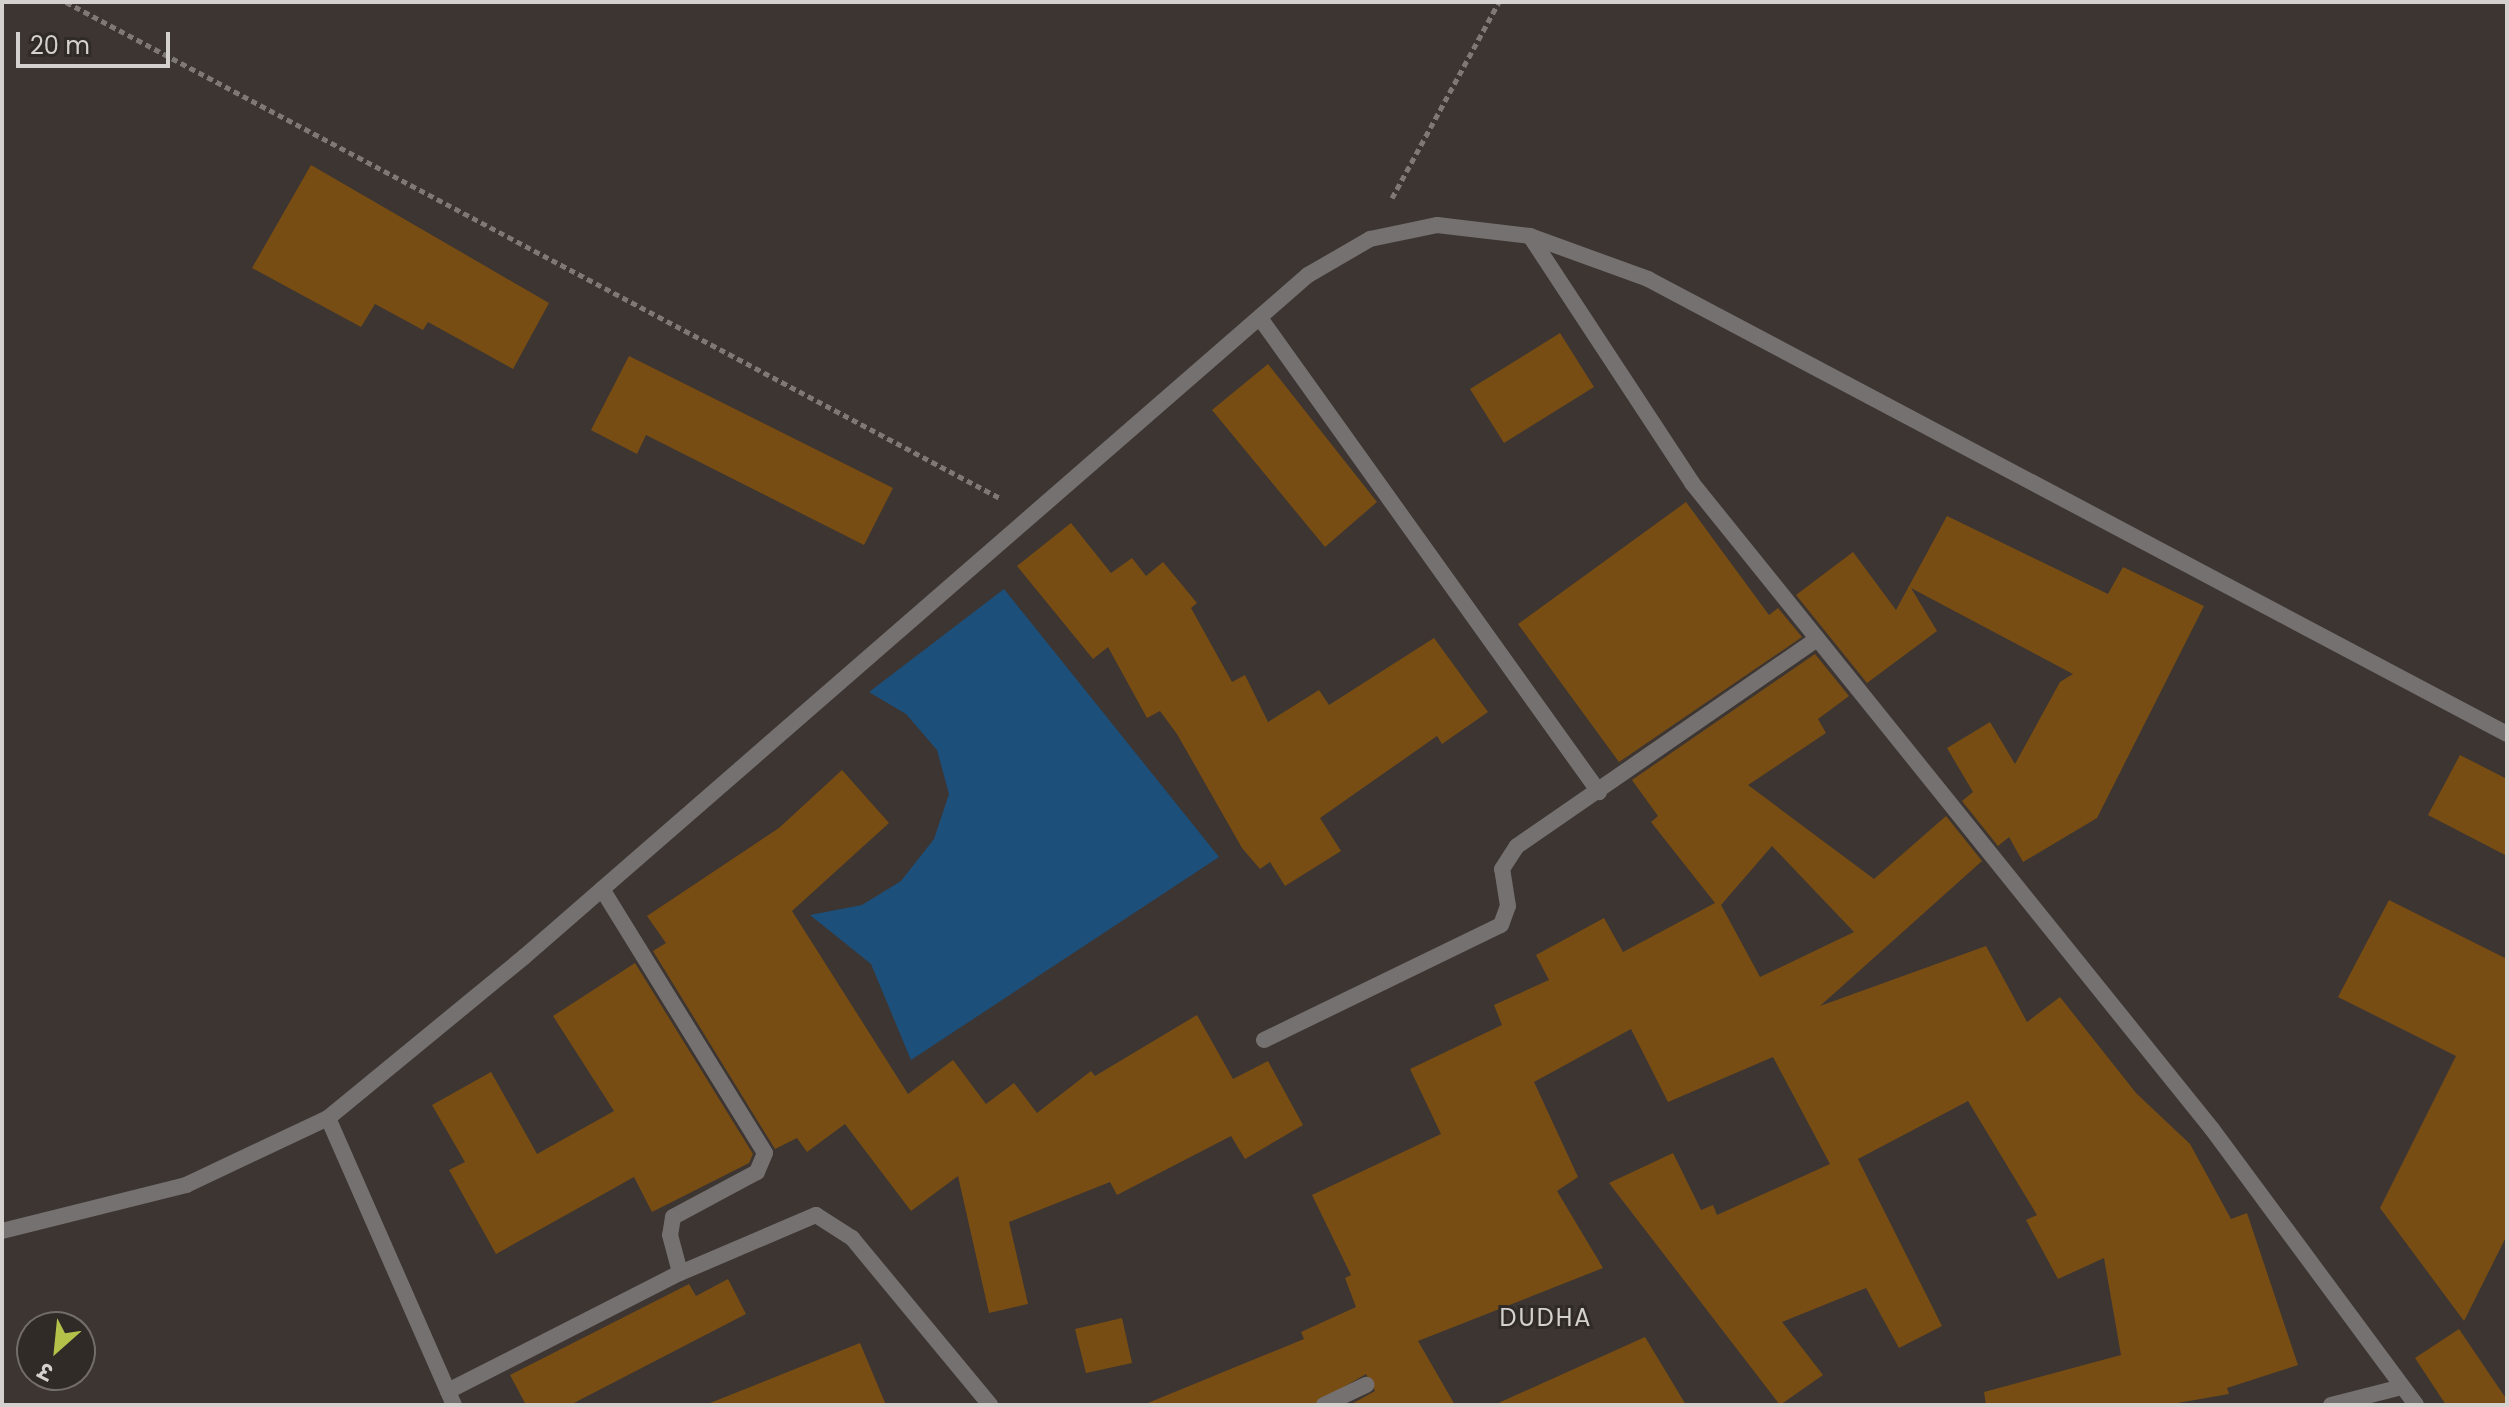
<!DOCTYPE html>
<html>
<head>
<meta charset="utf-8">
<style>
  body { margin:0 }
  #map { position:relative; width:2509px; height:1407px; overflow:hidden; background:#3c3531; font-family:Poppins,"Noto Sans Devanagari",sans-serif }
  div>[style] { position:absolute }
  .water>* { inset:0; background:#1d4f7b }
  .building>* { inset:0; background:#784d14 }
  .path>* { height:5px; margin-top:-2.5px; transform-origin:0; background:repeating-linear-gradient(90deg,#7f7976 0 6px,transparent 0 10px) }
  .minor>* { height:16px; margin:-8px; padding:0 8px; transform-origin:8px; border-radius:8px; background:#757171 }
  .tertiary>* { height:16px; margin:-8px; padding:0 8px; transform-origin:8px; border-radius:8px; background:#757171 }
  span { translate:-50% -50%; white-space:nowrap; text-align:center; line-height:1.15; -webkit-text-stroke:6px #312b27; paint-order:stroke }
  .quarter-label { font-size:24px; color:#d5d1ce; letter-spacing:2px }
  .frame { position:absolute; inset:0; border:4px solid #d5d1ce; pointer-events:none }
  .north { position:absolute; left:16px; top:1311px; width:80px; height:80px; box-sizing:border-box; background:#312b27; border:2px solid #736d6a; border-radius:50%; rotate:207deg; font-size:22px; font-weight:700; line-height:32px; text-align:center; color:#d5d1ce }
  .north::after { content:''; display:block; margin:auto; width:28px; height:36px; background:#b4c24a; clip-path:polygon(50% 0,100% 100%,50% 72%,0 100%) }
  .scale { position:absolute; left:16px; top:32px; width:154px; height:36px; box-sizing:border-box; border:4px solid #d5d1ce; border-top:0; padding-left:10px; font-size:24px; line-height:28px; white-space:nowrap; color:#d5d1ce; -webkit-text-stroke:6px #312b27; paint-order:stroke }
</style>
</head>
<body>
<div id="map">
  <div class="water">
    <div style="clip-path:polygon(1004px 589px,1219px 857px,911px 1060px,871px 964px,810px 915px,862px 905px,901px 881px,934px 839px,949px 794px,937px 750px,906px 714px,869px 692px)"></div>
  </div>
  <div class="building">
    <div style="clip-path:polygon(311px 165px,549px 303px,513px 369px,428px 322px,423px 330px,375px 304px,361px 327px,252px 268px)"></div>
    <div style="clip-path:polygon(1560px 333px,1594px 387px,1504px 443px,1470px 389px)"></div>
    <div style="clip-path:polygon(629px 356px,893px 488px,864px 545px,646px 435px,637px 454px,591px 430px)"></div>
    <div style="clip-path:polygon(1268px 364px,1377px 502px,1325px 547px,1212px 410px)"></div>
    <div style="clip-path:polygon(1686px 502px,1769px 615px,1778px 608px,1802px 637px,1619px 762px,1518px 624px)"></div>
    <div style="clip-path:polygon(1947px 516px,2108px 594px,2123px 567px,2204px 606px,2097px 818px,2023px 862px,2009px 837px,1998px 846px,1962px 801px,1973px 792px,1947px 748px,1990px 722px,2015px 764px,2060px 682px,2073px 674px,1911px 588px,1937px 631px,1867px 683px,1796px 595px,1853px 552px,1896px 610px)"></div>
    <div style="clip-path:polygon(1071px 523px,1111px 573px,1132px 558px,1146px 576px,1163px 562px,1197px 603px,1191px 608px,1232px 682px,1245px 675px,1268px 722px,1319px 690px,1329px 705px,1434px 638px,1488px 712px,1442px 744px,1437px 736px,1320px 818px,1341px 851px,1285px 886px,1270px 862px,1260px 869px,1242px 848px,1177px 734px,1160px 711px,1147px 718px,1108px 647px,1093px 659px,1017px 566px)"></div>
    <div style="clip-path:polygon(evenodd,1815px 654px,1849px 696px,1818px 719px,1826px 733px,1748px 785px,1874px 879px,1946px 816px,1982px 861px,1820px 1006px,1986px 946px,2027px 1022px,2060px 997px,2136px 1093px,2190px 1144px,2231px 1219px,2247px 1213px,2298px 1365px,2227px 1388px,2229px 1394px,2166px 1405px,1986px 1405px,1984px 1392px,2121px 1355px,2104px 1258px,2058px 1279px,2026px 1220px,2037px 1215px,1968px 1101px,1858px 1159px,1942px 1326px,1899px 1348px,1866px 1288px,1782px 1322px,1823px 1375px,1780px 1405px,1609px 1183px,1673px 1153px,1701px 1210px,1713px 1205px,1717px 1215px,1830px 1164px,1773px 1057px,1668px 1102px,1631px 1029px,1534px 1082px,1578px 1177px,1557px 1191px,1603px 1268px,1418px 1341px,1455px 1405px,1350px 1405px,1375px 1391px,1366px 1374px,1313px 1405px,1143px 1405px,1304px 1339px,1301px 1332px,1356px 1307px,1345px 1278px,1351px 1275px,1312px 1195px,1441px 1134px,1410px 1069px,1502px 1025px,1494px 1005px,1549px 980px,1536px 955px,1604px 918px,1623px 952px,1715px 903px,1651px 822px,1658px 816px,1632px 780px,1815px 654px,1772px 846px,1854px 932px,1760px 977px,1721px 905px,1772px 846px)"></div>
    <div style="clip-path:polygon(2460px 755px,2507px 779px,2507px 856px,2428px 815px)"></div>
    <div style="clip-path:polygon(842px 770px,889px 823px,792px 911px,908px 1094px,953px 1060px,986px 1104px,1014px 1083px,1037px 1113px,1091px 1071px,1095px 1076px,1197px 1015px,1233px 1079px,1268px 1061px,1303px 1125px,1245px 1159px,1231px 1136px,1117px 1195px,1110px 1182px,1009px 1222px,1028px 1304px,989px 1313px,958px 1176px,911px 1211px,845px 1124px,807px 1152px,797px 1138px,775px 1149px,653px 951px,666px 943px,647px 916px,779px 828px)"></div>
    <div style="clip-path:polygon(2389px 900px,2507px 959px,2507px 1235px,2464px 1321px,2380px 1208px,2456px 1056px,2338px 997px)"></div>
    <div style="clip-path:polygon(635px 963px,753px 1154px,749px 1163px,652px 1212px,634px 1177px,496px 1254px,449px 1170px,465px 1162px,432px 1105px,491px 1072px,537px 1154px,614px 1111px,553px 1016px)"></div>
    <div style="clip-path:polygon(728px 1279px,746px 1314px,570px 1405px,526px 1405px,510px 1375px,689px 1284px,696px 1296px)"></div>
    <div style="clip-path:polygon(1122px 1318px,1132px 1363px,1086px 1373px,1075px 1329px)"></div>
    <div style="clip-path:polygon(2459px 1329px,2507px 1400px,2507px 1405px,2446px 1405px,2415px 1358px)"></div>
    <div style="clip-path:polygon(1645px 1337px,1686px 1405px,1494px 1405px)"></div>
    <div style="clip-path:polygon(860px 1343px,886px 1405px,710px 1405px,710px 1403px)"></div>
  </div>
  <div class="path">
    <div style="left:66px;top:2px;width:1058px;rotate:27.97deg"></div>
    <div style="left:1392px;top:198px;width:223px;rotate:-61.4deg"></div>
  </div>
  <div class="minor">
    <div style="left:1530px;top:236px;width:295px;rotate:56.7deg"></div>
    <div style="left:1692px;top:483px;width:829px;rotate:51.17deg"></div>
    <div style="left:2212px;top:1129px;width:343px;rotate:53.5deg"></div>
    <div style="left:1260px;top:318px;width:583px;rotate:54.43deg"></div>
    <div style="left:602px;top:889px;width:310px;rotate:58.3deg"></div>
    <div style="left:765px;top:1153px;width:21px;rotate:113deg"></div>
    <div style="left:757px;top:1172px;width:95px;rotate:151.8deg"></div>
    <div style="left:673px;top:1217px;width:18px;rotate:99deg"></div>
    <div style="left:670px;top:1235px;width:39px;rotate:75deg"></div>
    <div style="left:1264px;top:1040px;width:263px;rotate:-25.9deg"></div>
    <div style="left:1501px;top:925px;width:20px;rotate:-70deg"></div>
    <div style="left:1508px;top:906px;width:37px;rotate:-99deg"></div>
    <div style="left:1502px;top:869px;width:27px;rotate:-57deg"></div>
    <div style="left:1517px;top:846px;width:359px;rotate:-34.6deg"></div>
    <div style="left:328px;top:1118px;width:313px;rotate:66.3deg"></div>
    <div style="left:448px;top:1391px;width:260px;rotate:-27deg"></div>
    <div style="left:680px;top:1273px;width:148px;rotate:-23.1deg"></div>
    <div style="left:816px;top:1215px;width:43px;rotate:32.6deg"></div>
    <div style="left:852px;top:1238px;width:217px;rotate:50.4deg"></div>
    <div style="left:1324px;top:1405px;width:47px;rotate:-25.5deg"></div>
    <div style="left:2331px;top:1405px;width:73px;rotate:-14.2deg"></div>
  </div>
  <div class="tertiary">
    <div style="left:2px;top:1231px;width:190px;rotate:-14deg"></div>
    <div style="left:186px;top:1185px;width:157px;rotate:-25.3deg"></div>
    <div style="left:328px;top:1118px;width:254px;rotate:-39.4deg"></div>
    <div style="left:524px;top:957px;width:1039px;rotate:-41.02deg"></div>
    <div style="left:1308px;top:275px;width:72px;rotate:-30.1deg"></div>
    <div style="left:1370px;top:239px;width:68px;rotate:-11.8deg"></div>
    <div style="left:1437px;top:225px;width:94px;rotate:6.7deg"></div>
    <div style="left:1530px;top:236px;width:126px;rotate:20deg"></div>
    <div style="left:1648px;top:279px;width:972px;rotate:27.91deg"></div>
  </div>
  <div class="quarter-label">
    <span style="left:1546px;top:1318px">DUDHA</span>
  </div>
  <div class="frame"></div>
  <div class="north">उ</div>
  <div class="scale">20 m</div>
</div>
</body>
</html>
